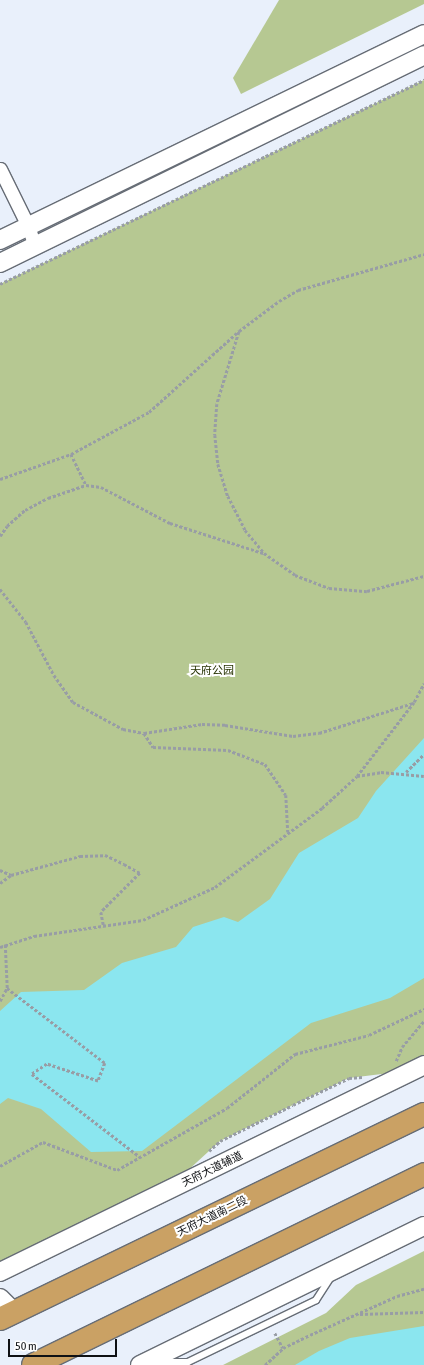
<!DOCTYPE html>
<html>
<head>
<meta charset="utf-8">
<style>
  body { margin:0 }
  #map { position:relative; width:424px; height:1365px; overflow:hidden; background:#e9f0fb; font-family:"Asap Condensed","Noto Sans SC",sans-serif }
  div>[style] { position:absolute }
  .green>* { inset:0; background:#b6c892 }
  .water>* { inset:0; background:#8be6ef }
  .path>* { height:2.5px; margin-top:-1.25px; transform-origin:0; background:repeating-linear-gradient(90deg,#989da5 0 3px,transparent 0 5px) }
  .roads { filter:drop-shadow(1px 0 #676d76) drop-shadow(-1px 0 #676d76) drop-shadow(0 1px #676d76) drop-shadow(0 -1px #676d76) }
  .lane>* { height:6px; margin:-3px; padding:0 3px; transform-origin:3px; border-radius:3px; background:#fff }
  .street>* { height:13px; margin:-6.5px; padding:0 6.5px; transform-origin:6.5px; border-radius:6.5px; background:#fff }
  .secondary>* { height:18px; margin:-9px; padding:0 9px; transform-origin:9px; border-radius:9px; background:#fff }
  .highway>* { height:22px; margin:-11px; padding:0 11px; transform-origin:11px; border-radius:11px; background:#caa164 }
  span { translate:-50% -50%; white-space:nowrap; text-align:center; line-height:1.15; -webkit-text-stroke:4px #fff; paint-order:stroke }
  .park-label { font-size:11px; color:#253100 }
  .street-label { font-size:11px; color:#0f1114 }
  .scale { position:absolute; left:8px; top:1339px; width:109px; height:18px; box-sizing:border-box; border:2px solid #0f1114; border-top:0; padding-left:5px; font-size:12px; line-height:14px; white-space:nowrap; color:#0f1114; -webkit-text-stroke:3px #fff; paint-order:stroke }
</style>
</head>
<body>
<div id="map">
  <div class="green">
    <div style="clip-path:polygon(279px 0,424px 0,424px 4px,241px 94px,233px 78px)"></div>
    <div style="clip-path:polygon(424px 80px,424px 1056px,390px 1073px,349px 1078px,293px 1105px,220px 1141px,185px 1173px,0 1262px,0 284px)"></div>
    <div style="clip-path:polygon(424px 1251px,424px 1365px,223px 1365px,326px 1313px,356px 1285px)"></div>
  </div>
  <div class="water">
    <div style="clip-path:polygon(424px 738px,424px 978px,390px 998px,311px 1023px,142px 1151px,91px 1152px,41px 1109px,8px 1098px,0 1104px,0 1011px,21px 992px,84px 990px,122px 963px,176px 947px,193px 927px,224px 917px,238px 922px,270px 899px,299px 853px,358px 818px,376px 791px)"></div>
    <div style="clip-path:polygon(424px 1326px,424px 1365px,295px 1365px,319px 1351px,350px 1338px)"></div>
  </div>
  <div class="path">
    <div style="left:0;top:284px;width:471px;rotate:-25.7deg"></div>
    <div style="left:239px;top:332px;width:75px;rotate:107deg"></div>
    <div style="left:217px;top:404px;width:31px;rotate:94deg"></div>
    <div style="left:215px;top:435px;width:29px;rotate:84deg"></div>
    <div style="left:218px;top:464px;width:34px;rotate:73deg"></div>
    <div style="left:228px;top:496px;width:38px;rotate:63deg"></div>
    <div style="left:245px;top:530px;width:30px;rotate:50deg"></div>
    <div style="left:264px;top:553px;width:38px;rotate:35deg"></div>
    <div style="left:295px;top:575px;width:36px;rotate:21deg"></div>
    <div style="left:329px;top:588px;width:38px;rotate:5deg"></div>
    <div style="left:367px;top:591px;width:59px;rotate:-14.7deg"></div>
    <div style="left:71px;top:454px;width:34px;rotate:64deg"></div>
    <div style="left:0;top:479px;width:75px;rotate:-19.4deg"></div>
    <div style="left:71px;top:454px;width:89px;rotate:-28.3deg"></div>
    <div style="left:149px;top:412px;width:121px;rotate:-42deg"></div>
    <div style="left:239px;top:331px;width:50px;rotate:-36.9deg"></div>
    <div style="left:279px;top:301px;width:22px;rotate:-30deg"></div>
    <div style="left:298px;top:290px;width:131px;rotate:-15.9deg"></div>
    <div style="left:0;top:536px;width:12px;rotate:-55deg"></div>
    <div style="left:7px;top:526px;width:24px;rotate:-42deg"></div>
    <div style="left:25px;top:510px;width:26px;rotate:-28deg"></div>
    <div style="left:48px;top:498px;width:40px;rotate:-18.9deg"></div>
    <div style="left:86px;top:485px;width:15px;rotate:8deg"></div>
    <div style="left:101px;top:487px;width:78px;rotate:27.6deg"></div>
    <div style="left:170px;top:523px;width:98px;rotate:17.9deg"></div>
    <div style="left:0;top:589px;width:42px;rotate:51.8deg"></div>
    <div style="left:26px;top:622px;width:60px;rotate:62.2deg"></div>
    <div style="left:54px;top:675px;width:33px;rotate:55deg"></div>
    <div style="left:73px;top:702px;width:57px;rotate:28.4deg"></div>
    <div style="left:123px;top:729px;width:21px;rotate:11deg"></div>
    <div style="left:144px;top:733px;width:59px;rotate:-8.8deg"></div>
    <div style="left:202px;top:724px;width:23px;rotate:2deg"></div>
    <div style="left:225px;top:725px;width:69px;rotate:9.2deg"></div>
    <div style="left:293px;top:736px;width:26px;rotate:-7deg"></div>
    <div style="left:319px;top:733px;width:99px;rotate:-17.7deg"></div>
    <div style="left:144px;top:733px;width:17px;rotate:57deg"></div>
    <div style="left:153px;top:747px;width:75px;rotate:2.3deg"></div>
    <div style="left:228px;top:750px;width:40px;rotate:21deg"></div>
    <div style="left:265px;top:764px;width:37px;rotate:56deg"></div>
    <div style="left:286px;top:795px;width:37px;rotate:87deg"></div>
    <div style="left:406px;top:772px;width:25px;rotate:-45deg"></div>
    <div style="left:357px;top:776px;width:24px;rotate:-9deg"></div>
    <div style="left:381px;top:772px;width:43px;rotate:5.3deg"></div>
    <div style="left:0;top:870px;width:12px;rotate:24deg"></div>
    <div style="left:0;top:883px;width:14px;rotate:-36deg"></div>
    <div style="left:11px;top:875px;width:72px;rotate:-15.4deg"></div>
    <div style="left:80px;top:856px;width:25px;rotate:-2deg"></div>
    <div style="left:105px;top:855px;width:21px;rotate:25deg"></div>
    <div style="left:124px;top:864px;width:18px;rotate:29deg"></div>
    <div style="left:140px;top:873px;width:55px;rotate:135deg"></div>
    <div style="left:101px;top:912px;width:15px;rotate:79deg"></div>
    <div style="left:0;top:947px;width:36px;rotate:-18deg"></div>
    <div style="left:34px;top:936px;width:110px;rotate:-8.4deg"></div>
    <div style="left:143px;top:920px;width:79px;rotate:-24.6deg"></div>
    <div style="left:215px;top:887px;width:133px;rotate:-36.4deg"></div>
    <div style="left:322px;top:808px;width:47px;rotate:-42.4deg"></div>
    <div style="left:357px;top:776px;width:93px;rotate:-52.4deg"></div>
    <div style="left:414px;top:702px;width:21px;rotate:-62deg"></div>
    <div style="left:7px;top:988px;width:123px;rotate:37.4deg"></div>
    <div style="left:105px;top:1063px;width:19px;rotate:111deg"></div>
    <div style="left:98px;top:1081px;width:54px;rotate:-161.6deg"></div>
    <div style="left:47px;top:1064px;width:18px;rotate:146deg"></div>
    <div style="left:32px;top:1074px;width:136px;rotate:37.5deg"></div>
    <div style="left:0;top:1001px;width:15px;rotate:-62deg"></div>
    <div style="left:7px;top:988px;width:44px;rotate:-92.6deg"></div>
    <div style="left:396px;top:1061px;width:15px;rotate:-67deg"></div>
    <div style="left:402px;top:1047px;width:34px;rotate:-50deg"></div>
    <div style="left:209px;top:1151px;width:15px;rotate:-42deg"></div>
    <div style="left:220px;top:1141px;width:81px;rotate:-26.3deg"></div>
    <div style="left:293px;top:1105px;width:62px;rotate:-25.7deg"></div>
    <div style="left:349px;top:1078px;width:13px;rotate:-4deg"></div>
    <div style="left:0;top:1166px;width:49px;rotate:-29.2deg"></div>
    <div style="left:43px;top:1142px;width:79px;rotate:20.7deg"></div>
    <div style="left:117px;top:1170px;width:126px;rotate:-29.4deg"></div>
    <div style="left:227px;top:1108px;width:87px;rotate:-38.5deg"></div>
    <div style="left:295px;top:1054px;width:76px;rotate:-14.4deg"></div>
    <div style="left:369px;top:1035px;width:61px;rotate:-25.3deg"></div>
    <div style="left:360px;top:1314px;width:64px;rotate:-1.8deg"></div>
    <div style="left:275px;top:1333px;width:17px;rotate:62deg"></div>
    <div style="left:265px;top:1365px;width:25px;rotate:-43deg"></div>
    <div style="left:283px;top:1348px;width:30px;rotate:-26deg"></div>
    <div style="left:310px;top:1335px;width:95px;rotate:-24.1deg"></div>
    <div style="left:397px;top:1296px;width:28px;rotate:-15deg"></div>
  </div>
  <div class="roads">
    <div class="lane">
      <div style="left:159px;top:1362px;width:29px"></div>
      <div style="left:188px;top:1362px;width:142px;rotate:-25.8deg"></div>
      <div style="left:316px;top:1300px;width:27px;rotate:-57deg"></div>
    </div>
    <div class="street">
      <div style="left:0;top:169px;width:64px;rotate:63.8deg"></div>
      <div style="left:28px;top:226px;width:21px;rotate:71deg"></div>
    </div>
    <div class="secondary">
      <div style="left:0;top:240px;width:471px;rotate:-25.9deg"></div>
      <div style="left:0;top:263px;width:472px;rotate:-26.1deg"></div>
      <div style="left:0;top:1272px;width:472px;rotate:-26deg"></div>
      <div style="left:0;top:1298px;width:20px;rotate:45deg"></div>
      <div style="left:140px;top:1365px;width:316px;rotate:-26.1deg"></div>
    </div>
    <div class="highway">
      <div style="left:0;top:1319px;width:471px;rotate:-25.8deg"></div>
      <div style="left:33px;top:1365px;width:435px;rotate:-26deg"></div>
    </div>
  </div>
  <div class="park-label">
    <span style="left:212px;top:670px">天府公园</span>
  </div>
  <div class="street-label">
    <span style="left:212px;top:1169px;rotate:-26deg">天府大道辅道</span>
    <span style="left:212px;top:1216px;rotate:-26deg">天府大道南二段</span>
  </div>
  <div class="scale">50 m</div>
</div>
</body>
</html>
